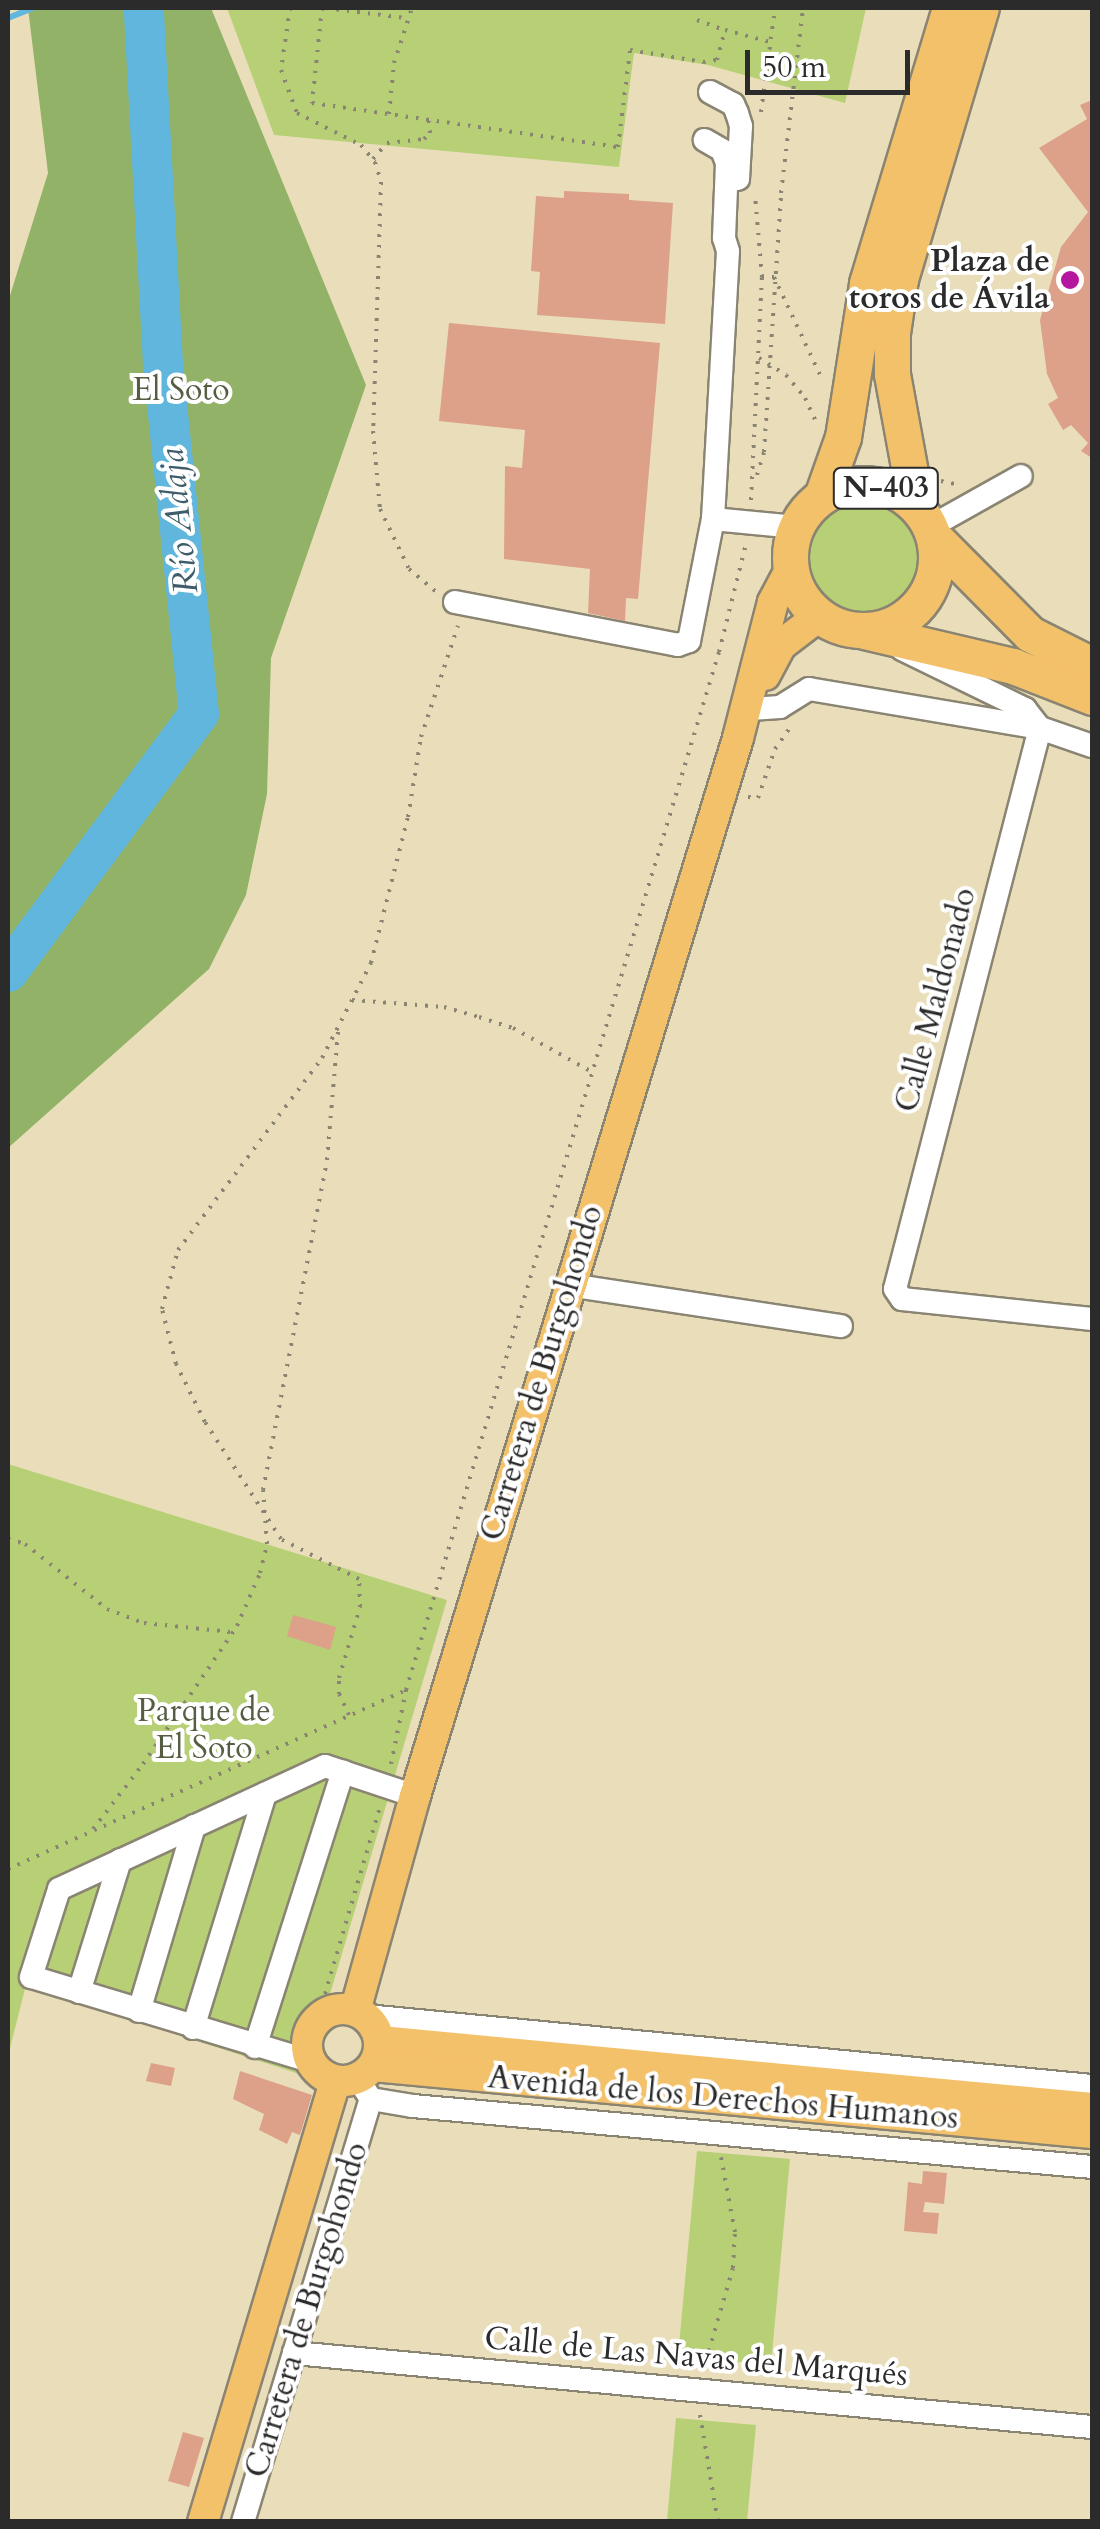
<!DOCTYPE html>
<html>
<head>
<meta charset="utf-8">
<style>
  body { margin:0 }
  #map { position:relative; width:1100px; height:2529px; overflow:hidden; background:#eadeba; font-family:Cardo,serif }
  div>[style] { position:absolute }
  .green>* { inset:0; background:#b7d076 }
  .round { border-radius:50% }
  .forest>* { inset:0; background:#91b267 }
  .stream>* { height:6px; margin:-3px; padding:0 3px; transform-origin:3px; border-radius:3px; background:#61b6de }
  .river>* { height:40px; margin:-20px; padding:0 20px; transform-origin:20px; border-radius:20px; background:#61b6de }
  .building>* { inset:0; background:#dda088 }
  .path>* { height:4px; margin-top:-2px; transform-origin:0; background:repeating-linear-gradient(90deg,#8a8472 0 2.5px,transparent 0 10.5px) }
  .roads { filter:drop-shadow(2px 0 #8a8472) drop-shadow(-2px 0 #8a8472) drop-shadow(0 2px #8a8472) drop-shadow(0 -2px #8a8472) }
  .minor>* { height:22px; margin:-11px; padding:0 11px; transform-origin:11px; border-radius:11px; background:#fff }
  .major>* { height:30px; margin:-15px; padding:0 15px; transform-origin:15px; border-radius:15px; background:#f4c16b }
  .major>.ring { margin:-15px; padding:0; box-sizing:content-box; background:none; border:30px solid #f4c16b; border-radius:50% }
  .highway>* { height:35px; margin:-17.5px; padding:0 17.5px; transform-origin:17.5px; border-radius:17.5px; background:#f4c16b }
  .highway>.ring { margin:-17.5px; padding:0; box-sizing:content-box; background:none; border:35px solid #f4c16b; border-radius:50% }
  .dots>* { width:28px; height:28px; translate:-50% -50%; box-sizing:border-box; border:5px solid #fff; border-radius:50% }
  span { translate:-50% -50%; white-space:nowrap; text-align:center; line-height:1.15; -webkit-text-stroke:8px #fff; paint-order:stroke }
  .shield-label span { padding:2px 8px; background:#fff; border:2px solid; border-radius:8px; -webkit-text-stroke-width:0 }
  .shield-label { font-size:30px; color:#2b2b2b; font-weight:700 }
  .poi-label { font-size:32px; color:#2b2b2b; font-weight:700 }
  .right { translate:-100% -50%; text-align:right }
  .park-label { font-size:32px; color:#555d42 }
  .street-label { font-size:32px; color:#2b2b2b }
  .water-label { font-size:35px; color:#3e5c6a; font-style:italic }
  .frame { position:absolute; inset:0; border:10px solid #2b2b2b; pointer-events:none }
  .scale { position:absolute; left:745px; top:50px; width:165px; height:45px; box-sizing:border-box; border:5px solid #2b2b2b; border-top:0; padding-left:12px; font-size:30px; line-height:35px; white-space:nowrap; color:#2b2b2b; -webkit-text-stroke:8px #fff; paint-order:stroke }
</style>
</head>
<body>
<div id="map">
  <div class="green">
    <div style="clip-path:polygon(227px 8px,866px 8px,845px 103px,708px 65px,634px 53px,619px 167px,274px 135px)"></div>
    <div class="round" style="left:807px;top:501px;width:112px;height:112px"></div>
    <div style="clip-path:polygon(8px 1464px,447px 1600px,330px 1994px,306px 2017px,291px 2054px,303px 2066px,305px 2076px,26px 1985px,8px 2056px)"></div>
    <div style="clip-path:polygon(697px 2151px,790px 2159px,771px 2365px,678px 2356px)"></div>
    <div style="clip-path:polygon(676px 2418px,756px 2425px,747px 2521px,667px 2521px)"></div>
  </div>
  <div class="forest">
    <div style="clip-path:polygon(28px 8px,211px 8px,366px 385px,271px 658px,267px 794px,246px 895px,209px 969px,8px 1148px,8px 302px,48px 173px)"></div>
  </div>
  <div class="stream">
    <div style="left:8px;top:18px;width:27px;rotate:-22deg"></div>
  </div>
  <div class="river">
    <div style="left:8px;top:972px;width:321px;rotate:-53.5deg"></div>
    <div style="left:199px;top:714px;width:352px;rotate:-95.9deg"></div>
    <div style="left:163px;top:364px;width:357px;rotate:-93.1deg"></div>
  </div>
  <div class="building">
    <div style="clip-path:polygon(1092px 100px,1092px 458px,1081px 451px,1088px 443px,1071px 425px,1063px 430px,1048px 404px,1058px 398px,1047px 374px,1040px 320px,1061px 247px,1088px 212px,1039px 148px,1087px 119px,1080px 105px)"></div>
    <div style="clip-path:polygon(564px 191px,629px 194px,629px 200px,673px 203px,665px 324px,537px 315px,540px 272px,531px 271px,536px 196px,564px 198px)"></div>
    <div style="clip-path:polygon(449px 323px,660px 343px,638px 599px,626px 598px,625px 621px,588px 613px,590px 569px,504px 559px,505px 466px,522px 468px,525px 430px,439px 421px)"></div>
    <div style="clip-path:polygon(293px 1615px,336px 1627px,330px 1650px,287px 1636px)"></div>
    <div style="clip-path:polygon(151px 2063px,175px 2068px,171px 2086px,146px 2081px)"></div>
    <div style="clip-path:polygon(240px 2071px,312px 2095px,300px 2135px,292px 2132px,287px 2144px,259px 2130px,264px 2114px,233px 2099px)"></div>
    <div style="clip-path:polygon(923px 2171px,947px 2173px,944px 2204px,925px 2202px,923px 2212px,939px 2213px,937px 2234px,904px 2231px,908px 2182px,922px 2184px)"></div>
    <div style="clip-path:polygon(183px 2432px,204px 2438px,189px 2487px,168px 2481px)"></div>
  </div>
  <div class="path">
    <div style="left:290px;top:8px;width:63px;rotate:98.3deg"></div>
    <div style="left:281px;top:70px;width:46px;rotate:69.6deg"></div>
    <div style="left:297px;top:113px;width:72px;rotate:26.6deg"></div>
    <div style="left:361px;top:145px;width:22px;rotate:51deg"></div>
    <div style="left:375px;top:162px;width:21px;rotate:73deg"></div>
    <div style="left:381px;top:182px;width:249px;rotate:91.8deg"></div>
    <div style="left:373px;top:431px;width:78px;rotate:84.9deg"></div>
    <div style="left:380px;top:509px;width:67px;rotate:64.2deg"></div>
    <div style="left:409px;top:569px;width:38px;rotate:40deg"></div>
    <div style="left:322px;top:8px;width:96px;rotate:96deg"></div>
    <div style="left:312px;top:103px;width:309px;rotate:8.2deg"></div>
    <div style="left:618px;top:147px;width:98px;rotate:-82.9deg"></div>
    <div style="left:630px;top:50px;width:74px;rotate:9.3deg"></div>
    <div style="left:703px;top:62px;width:14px;rotate:-8deg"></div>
    <div style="left:717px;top:60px;width:31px;rotate:-75deg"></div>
    <div style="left:725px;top:30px;width:47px;rotate:14.9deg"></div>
    <div style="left:326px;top:8px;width:80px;rotate:7.2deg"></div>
    <div style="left:697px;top:20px;width:30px;rotate:20deg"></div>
    <div style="left:761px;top:112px;width:105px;rotate:-82.3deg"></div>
    <div style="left:389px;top:114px;width:51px;rotate:-84.4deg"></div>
    <div style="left:394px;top:63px;width:58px;rotate:-71.9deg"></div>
    <div style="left:373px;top:159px;width:21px;rotate:-49deg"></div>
    <div style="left:387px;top:143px;width:37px;rotate:-6deg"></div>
    <div style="left:424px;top:139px;width:8px;rotate:-45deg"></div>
    <div style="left:430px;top:133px;width:12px;rotate:-95deg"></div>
    <div style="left:762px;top:277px;width:12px"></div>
    <div style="left:774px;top:277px;width:113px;rotate:64.8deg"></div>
    <div style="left:759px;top:358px;width:32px;rotate:32deg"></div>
    <div style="left:786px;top:375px;width:30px;rotate:50deg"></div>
    <div style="left:805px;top:398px;width:29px;rotate:65deg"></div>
    <div style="left:757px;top:475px;width:24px;rotate:-73deg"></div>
    <div style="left:764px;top:452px;width:260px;rotate:-86.2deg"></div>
    <div style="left:781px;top:193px;width:186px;rotate:-83.2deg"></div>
    <div style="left:941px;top:481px;width:19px;rotate:12deg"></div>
    <div style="left:751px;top:500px;width:223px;rotate:-87.2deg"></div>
    <div style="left:762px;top:277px;width:81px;rotate:-94.9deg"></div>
    <div style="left:748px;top:797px;width:10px;rotate:6deg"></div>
    <div style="left:758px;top:798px;width:52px;rotate:-70.9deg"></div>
    <div style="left:775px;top:749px;width:28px;rotate:-55deg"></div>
    <div style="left:352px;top:1000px;width:92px;rotate:4.4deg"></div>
    <div style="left:444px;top:1007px;width:36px;rotate:16deg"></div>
    <div style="left:479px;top:1017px;width:36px;rotate:18deg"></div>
    <div style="left:513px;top:1028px;width:90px;rotate:29.1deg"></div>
    <div style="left:8px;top:1539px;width:18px;rotate:16deg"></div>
    <div style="left:25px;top:1544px;width:105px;rotate:38.4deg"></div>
    <div style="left:107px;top:1609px;width:40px;rotate:21deg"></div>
    <div style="left:144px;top:1623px;width:87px;rotate:5.9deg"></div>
    <div style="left:349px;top:1715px;width:23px;rotate:-115deg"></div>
    <div style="left:339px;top:1694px;width:16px;rotate:-90deg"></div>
    <div style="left:339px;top:1678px;width:74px;rotate:-73.5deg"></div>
    <div style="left:360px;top:1607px;width:28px;rotate:-92deg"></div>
    <div style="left:359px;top:1579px;width:88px;rotate:-152.9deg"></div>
    <div style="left:281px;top:1539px;width:140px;rotate:-123deg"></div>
    <div style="left:205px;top:1422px;width:65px;rotate:-116.6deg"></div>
    <div style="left:176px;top:1364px;width:57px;rotate:-104.3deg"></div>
    <div style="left:162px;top:1309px;width:61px;rotate:-74.8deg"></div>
    <div style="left:178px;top:1250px;width:240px;rotate:-53.1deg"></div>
    <div style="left:322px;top:1058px;width:107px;rotate:-62.7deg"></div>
    <div style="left:371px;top:963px;width:151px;rotate:-75.8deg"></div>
    <div style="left:408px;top:817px;width:81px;rotate:-80.8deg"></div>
    <div style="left:421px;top:737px;width:117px;rotate:-71.6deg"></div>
    <div style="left:391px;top:1764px;width:76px;rotate:-78.5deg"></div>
    <div style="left:406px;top:1690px;width:1084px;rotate:-73.22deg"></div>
    <div style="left:719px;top:652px;width:111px;rotate:-76deg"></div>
    <div style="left:93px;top:1829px;width:82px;rotate:-52.4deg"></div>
    <div style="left:143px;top:1764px;width:167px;rotate:-55.7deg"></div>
    <div style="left:237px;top:1626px;width:58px;rotate:-66.5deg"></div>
    <div style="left:260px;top:1573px;width:30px;rotate:-76deg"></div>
    <div style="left:267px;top:1544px;width:54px;rotate:-94.2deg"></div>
    <div style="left:263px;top:1490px;width:336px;rotate:-79deg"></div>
    <div style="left:327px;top:1160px;width:129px;rotate:-85.1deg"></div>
    <div style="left:8px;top:1869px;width:436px;rotate:-24.2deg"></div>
    <div style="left:301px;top:2036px;width:21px;rotate:-71deg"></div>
    <div style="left:308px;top:2016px;width:18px;rotate:-41deg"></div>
    <div style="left:322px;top:2004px;width:205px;rotate:-73.6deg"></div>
    <div style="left:703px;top:2371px;width:107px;rotate:-73.8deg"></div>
    <div style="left:733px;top:2268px;width:36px;rotate:-87deg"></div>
    <div style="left:735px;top:2232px;width:76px;rotate:-100.6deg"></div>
    <div style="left:700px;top:2415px;width:109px;rotate:80.5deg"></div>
  </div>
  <div class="roads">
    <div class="minor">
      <div style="left:710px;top:92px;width:26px;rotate:28deg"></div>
      <div style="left:733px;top:104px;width:10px;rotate:66deg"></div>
      <div style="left:737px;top:113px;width:14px;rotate:73deg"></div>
      <div style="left:741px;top:126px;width:53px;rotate:93.2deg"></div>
      <div style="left:713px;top:519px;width:83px;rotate:5.5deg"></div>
      <div style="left:930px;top:527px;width:104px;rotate:-29.3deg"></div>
      <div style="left:455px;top:602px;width:227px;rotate:10.9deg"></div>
      <div style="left:678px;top:645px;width:12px;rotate:-20deg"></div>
      <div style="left:689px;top:641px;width:124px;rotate:-78.9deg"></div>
      <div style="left:713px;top:519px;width:268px;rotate:-86.8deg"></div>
      <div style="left:728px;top:251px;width:14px;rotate:-107deg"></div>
      <div style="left:724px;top:238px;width:75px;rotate:-87.7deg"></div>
      <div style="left:727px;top:163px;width:14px;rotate:-111deg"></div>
      <div style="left:722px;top:150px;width:20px;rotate:-150deg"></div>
      <div style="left:902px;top:649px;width:137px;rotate:26deg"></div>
      <div style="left:1025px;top:709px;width:24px;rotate:52deg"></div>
      <div style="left:751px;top:709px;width:29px;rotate:-4deg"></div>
      <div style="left:780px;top:707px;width:34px;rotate:-32deg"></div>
      <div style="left:809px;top:689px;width:234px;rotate:9.6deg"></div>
      <div style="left:1040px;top:728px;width:55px;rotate:19.1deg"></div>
      <div style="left:1040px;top:728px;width:579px;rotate:104.49deg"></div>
      <div style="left:895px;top:1289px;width:12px;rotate:55deg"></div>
      <div style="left:902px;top:1299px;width:191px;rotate:6deg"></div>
      <div style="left:569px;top:1285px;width:275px;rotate:8.6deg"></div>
      <div style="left:79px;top:1992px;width:138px;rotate:-72.7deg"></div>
      <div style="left:139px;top:2011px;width:193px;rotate:-73.4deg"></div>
      <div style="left:366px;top:2016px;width:729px;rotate:5.51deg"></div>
      <div style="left:193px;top:2028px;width:245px;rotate:-72.9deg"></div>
      <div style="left:255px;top:2047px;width:289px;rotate:-72.3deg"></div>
      <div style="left:310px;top:2061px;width:291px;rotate:-163.2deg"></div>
      <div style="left:31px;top:1977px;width:92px;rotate:-72.3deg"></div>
      <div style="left:59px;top:1889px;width:293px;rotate:-24.8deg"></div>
      <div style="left:325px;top:1766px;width:95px;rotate:18.4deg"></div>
      <div style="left:358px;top:2079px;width:24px;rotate:57deg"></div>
      <div style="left:371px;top:2099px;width:43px;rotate:9.5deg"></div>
      <div style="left:413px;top:2106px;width:682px;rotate:5.13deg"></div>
      <div style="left:294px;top:2353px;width:801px;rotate:5.3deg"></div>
      <div style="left:243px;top:2522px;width:442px;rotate:-73.2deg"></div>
    </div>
    <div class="major">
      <div style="left:765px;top:675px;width:34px;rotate:-62deg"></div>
      <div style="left:781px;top:645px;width:48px;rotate:-37.3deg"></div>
      <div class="ring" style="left:307px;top:2009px;width:42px;height:42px"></div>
      <div style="left:355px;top:2011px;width:223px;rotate:-74.4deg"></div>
      <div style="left:415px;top:1796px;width:1106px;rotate:-73.02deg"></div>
      <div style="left:738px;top:738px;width:140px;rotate:-75.6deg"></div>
      <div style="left:773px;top:602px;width:36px;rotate:-62deg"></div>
      <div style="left:380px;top:2041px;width:715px;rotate:5.38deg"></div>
      <div style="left:373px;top:2066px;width:722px;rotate:5.32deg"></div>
      <div style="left:203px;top:2522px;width:460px;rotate:-73.3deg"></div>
    </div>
    <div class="highway">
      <div class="ring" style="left:790px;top:484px;width:111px;height:111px"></div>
      <div style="left:822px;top:496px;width:63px;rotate:-70.4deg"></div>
      <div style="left:843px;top:437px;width:156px;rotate:-81.1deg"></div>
      <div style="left:867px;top:283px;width:287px;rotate:-73.2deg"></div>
      <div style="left:916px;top:505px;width:133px;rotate:-100.4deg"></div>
      <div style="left:892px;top:374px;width:41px;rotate:-90deg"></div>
      <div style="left:892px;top:333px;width:55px;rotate:-81.6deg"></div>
      <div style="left:900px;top:279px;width:283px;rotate:-73.4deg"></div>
      <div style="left:934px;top:537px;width:136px;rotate:45.3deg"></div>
      <div style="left:1030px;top:634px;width:69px;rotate:26.6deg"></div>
      <div style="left:864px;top:631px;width:153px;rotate:13.2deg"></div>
      <div style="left:1013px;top:666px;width:85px;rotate:21.4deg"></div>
    </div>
  </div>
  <div class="dots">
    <div style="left:1070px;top:280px;background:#b5179e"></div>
  </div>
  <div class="shield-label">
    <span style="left:886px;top:488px">N-403</span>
  </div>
  <div class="poi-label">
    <span class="right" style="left:1050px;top:280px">Plaza de<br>toros de Ávila</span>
  </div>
  <div class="park-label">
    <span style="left:181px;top:390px">El Soto</span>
    <span style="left:204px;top:1730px">Parque de<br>El Soto</span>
  </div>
  <div class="street-label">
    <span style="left:936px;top:1000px;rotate:-75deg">Calle Maldonado</span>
    <span style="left:542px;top:1373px;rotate:-73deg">Carretera de Burgohondo</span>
    <span style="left:723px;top:2098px;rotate:5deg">Avenida de los Derechos Humanos</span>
    <span style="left:307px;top:2310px;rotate:-73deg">Carretera de Burgohondo</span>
    <span style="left:696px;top:2357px;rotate:5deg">Calle de Las Navas del Marqués</span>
  </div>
  <div class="water-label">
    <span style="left:179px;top:521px;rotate:-96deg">Río Adaja</span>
  </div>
  <div class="frame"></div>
  <div class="scale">50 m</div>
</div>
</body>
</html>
